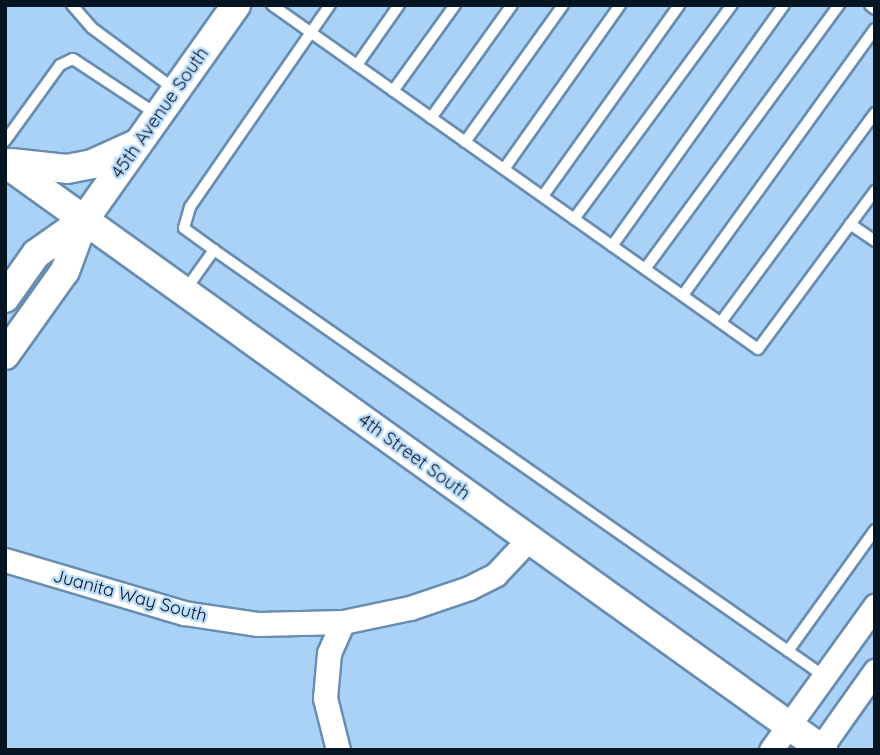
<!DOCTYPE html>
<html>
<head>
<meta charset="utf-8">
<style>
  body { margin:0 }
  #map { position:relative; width:880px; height:755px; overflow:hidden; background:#aad1f6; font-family:Quicksand,sans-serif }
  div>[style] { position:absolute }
  .roads { filter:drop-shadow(2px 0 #688db0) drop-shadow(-2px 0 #688db0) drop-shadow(0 2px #688db0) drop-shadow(0 -2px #688db0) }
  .service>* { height:10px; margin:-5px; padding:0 5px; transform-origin:5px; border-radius:5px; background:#fff }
  .minor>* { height:23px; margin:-11.5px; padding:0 11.5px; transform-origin:11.5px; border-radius:11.5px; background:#fff }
  .tertiary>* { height:28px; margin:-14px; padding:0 14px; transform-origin:14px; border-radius:14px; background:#fff }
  span { translate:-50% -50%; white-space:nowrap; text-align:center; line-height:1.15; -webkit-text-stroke:5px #bedefc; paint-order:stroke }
  .street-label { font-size:18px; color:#061522 }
  .frame { position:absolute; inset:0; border:7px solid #061522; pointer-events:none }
</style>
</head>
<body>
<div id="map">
  <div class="roads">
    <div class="service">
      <div style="left:72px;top:5px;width:30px;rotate:49deg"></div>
      <div style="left:92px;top:28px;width:102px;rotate:36.6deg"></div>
      <div style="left:272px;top:5px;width:595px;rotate:35.29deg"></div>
      <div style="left:758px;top:349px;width:197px;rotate:-53.5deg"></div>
      <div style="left:870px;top:5px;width:6px;rotate:39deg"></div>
      <div style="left:357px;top:65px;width:73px;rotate:-55deg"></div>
      <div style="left:393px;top:91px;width:106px;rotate:-54.2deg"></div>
      <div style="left:431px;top:118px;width:139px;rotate:-54.4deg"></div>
      <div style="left:5px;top:141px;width:94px;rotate:-54.1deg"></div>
      <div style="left:60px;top:65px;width:14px;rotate:-25deg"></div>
      <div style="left:73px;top:59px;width:102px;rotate:33.4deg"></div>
      <div style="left:465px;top:142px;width:168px;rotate:-54.4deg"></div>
      <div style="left:504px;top:169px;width:201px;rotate:-54.7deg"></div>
      <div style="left:543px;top:196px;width:234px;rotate:-54.5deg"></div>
      <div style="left:574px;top:219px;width:266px;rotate:-53.6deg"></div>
      <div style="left:850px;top:224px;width:30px;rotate:34deg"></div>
      <div style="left:612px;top:246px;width:296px;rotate:-54.5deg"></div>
      <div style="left:214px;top:250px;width:37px;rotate:-144deg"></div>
      <div style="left:184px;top:228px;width:22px;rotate:-74deg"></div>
      <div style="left:190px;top:207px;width:246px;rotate:-55.3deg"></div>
      <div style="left:645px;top:269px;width:328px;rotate:-53.7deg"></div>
      <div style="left:184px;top:292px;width:52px;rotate:-54.5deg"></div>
      <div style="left:214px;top:250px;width:744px;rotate:34.93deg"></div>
      <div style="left:683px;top:295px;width:328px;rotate:-54.2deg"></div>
      <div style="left:721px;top:322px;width:260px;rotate:-53.6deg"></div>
      <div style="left:788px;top:651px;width:149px;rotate:-54.3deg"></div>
    </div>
    <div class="minor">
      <div style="left:5px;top:560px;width:187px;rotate:16.5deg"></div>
      <div style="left:184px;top:613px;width:75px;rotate:8.5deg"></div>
      <div style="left:258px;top:624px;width:85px;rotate:-1.3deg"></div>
      <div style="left:343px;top:622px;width:68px;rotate:-11.8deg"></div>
      <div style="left:410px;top:608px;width:62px;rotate:-18.7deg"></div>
      <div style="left:469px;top:588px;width:30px;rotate:-27deg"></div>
      <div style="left:496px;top:574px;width:47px;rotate:-46.7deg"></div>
      <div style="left:338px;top:750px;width:54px;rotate:-104deg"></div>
      <div style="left:325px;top:698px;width:45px;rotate:-84.9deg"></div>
      <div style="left:329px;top:653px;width:34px;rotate:-66deg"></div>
      <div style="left:771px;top:750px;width:178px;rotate:-54.2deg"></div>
      <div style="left:819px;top:750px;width:97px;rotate:-54.7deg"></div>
    </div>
    <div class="tertiary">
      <div style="left:5px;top:163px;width:1007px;rotate:35.66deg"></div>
      <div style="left:11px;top:163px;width:56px;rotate:6.1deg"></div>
      <div style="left:67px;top:169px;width:25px;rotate:-11deg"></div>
      <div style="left:92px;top:164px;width:48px;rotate:-24.4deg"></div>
      <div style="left:5px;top:298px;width:54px;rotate:-54.8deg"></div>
      <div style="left:36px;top:254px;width:59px;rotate:-35.3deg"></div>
      <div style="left:5px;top:355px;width:103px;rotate:-54.5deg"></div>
      <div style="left:65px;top:271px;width:54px;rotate:-69.6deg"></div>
      <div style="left:84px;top:220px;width:263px;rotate:-54.7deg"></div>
    </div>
  </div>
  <div class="street-label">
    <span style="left:160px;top:113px;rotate:-55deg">45th Avenue South</span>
    <span style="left:414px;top:457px;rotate:36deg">4th Street South</span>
    <span style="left:130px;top:596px;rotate:15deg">Juanita Way South</span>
  </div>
  <div class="frame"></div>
</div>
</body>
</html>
